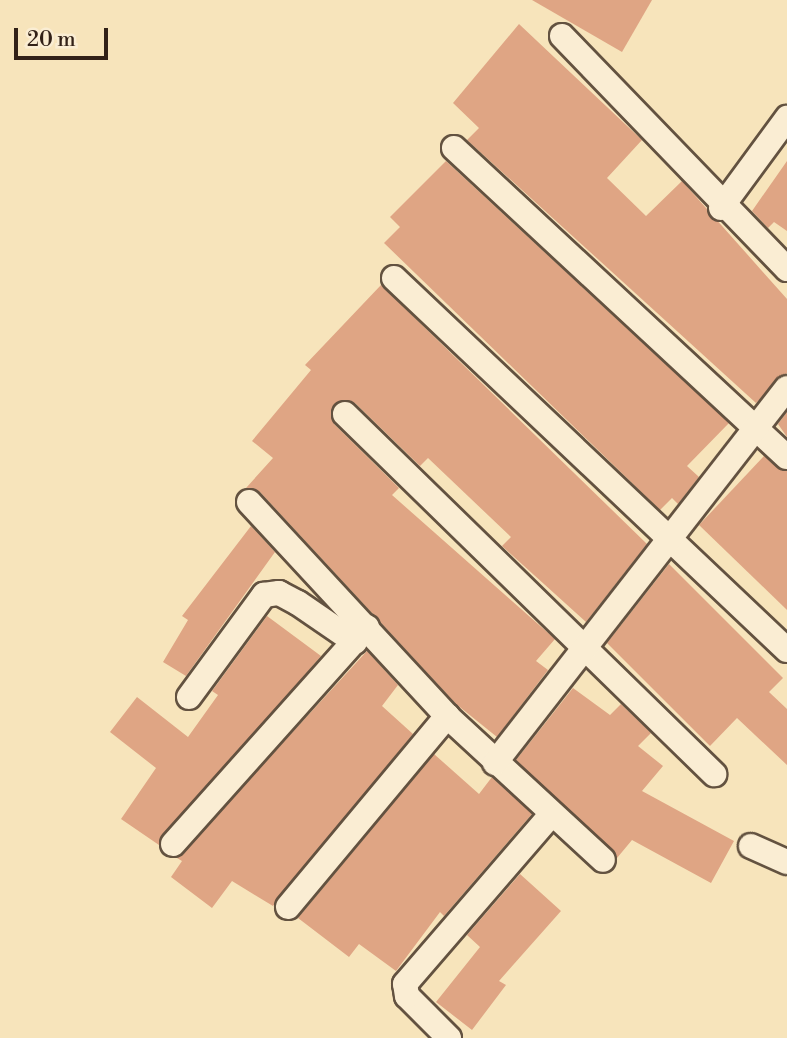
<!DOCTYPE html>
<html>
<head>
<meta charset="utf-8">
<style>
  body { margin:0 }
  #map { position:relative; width:787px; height:1038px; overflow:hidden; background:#f7e4bb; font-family:"Libre Bodoni",serif }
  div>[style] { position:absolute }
  .building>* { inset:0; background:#dfa584 }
  .roads { filter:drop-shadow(2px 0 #635240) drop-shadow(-2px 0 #635240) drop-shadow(0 2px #635240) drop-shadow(0 -2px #635240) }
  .street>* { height:24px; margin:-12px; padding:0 12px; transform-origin:12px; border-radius:12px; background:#faedd3 }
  span { translate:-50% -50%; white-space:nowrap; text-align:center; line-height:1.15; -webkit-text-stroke:6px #faedd3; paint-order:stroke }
  .scale { position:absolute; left:14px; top:28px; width:94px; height:32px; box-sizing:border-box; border:4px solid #322117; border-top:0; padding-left:9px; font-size:21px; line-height:24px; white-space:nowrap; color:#322117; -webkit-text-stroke:5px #faedd3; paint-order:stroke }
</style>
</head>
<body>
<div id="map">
  <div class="building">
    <div style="clip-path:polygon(532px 0,652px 0,622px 52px)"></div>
    <div style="clip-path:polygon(519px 24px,642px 140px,607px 178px,646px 216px,682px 181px,787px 299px,787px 373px,756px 403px,467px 140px,479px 128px,453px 103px)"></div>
    <div style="clip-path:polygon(446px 161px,729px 423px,687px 466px,699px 477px,678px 504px,672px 498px,660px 510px,384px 243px,400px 227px,390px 217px)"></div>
    <div style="clip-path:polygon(787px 161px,787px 231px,774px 222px,768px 228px,752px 211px)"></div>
    <div style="clip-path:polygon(381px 285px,647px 544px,586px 622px,502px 546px,511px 537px,428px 458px,420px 466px,355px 403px,334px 404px,334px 424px,399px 488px,392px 495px,555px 639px,536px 661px,548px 670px,497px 737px,456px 704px,260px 492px,246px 488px,273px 458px,252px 441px,311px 370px,305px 365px)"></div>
    <div style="clip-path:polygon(787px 412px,787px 437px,778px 424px)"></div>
    <div style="clip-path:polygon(764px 456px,787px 471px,787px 610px,699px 525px)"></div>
    <div style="clip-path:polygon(251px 526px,275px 552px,186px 676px,163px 662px,188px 620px,182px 616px)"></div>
    <div style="clip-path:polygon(669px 564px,783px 678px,769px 692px,787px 709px,787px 765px,737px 718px,710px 746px,607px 643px)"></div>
    <div style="clip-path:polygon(267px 616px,321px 656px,159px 845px,121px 819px,156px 768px,110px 732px,137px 697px,188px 737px,218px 695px,212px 691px)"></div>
    <div style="clip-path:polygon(367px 651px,398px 685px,382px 706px,413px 734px,273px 906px,232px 881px,212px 908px,171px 877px,182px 861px,177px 858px)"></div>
    <div style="clip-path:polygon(573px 688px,610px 715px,621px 704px,651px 733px,638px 746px,663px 766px,642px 791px,734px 841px,711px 883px,632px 840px,617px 858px,516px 760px)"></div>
    <div style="clip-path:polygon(434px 754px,479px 794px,492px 777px,532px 814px,444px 916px,440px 912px,396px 971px,359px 944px,349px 957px,298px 918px)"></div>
    <div style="clip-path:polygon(520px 874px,561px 911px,499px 981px,506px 985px,472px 1030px,436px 1002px,480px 947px,467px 935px)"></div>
  </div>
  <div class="roads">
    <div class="street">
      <div style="left:562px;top:36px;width:324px;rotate:46deg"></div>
      <div style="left:454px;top:148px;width:454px;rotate:42.9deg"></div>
      <div style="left:721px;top:208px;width:112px;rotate:-53.7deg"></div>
      <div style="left:394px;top:278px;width:541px;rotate:43.43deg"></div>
      <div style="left:345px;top:414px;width:516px;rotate:44.29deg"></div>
      <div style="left:249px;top:502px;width:292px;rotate:47.2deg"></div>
      <div style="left:447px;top:716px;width:212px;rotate:42.7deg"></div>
      <div style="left:189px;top:697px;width:127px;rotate:-53.7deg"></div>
      <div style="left:264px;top:595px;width:15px;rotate:-8deg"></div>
      <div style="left:279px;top:593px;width:21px;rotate:28deg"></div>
      <div style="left:298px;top:603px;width:69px;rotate:34.4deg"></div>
      <div style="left:495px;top:763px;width:475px;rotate:-52.1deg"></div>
      <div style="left:173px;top:844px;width:291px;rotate:-48.2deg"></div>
      <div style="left:751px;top:846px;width:39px;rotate:24deg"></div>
      <div style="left:288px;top:907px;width:249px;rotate:-50.2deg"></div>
      <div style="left:449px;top:1038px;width:59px;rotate:-135deg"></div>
      <div style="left:407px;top:996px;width:12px;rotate:-99deg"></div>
      <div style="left:405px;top:984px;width:221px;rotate:-49.2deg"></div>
    </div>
  </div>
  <div class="scale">20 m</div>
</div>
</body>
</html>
